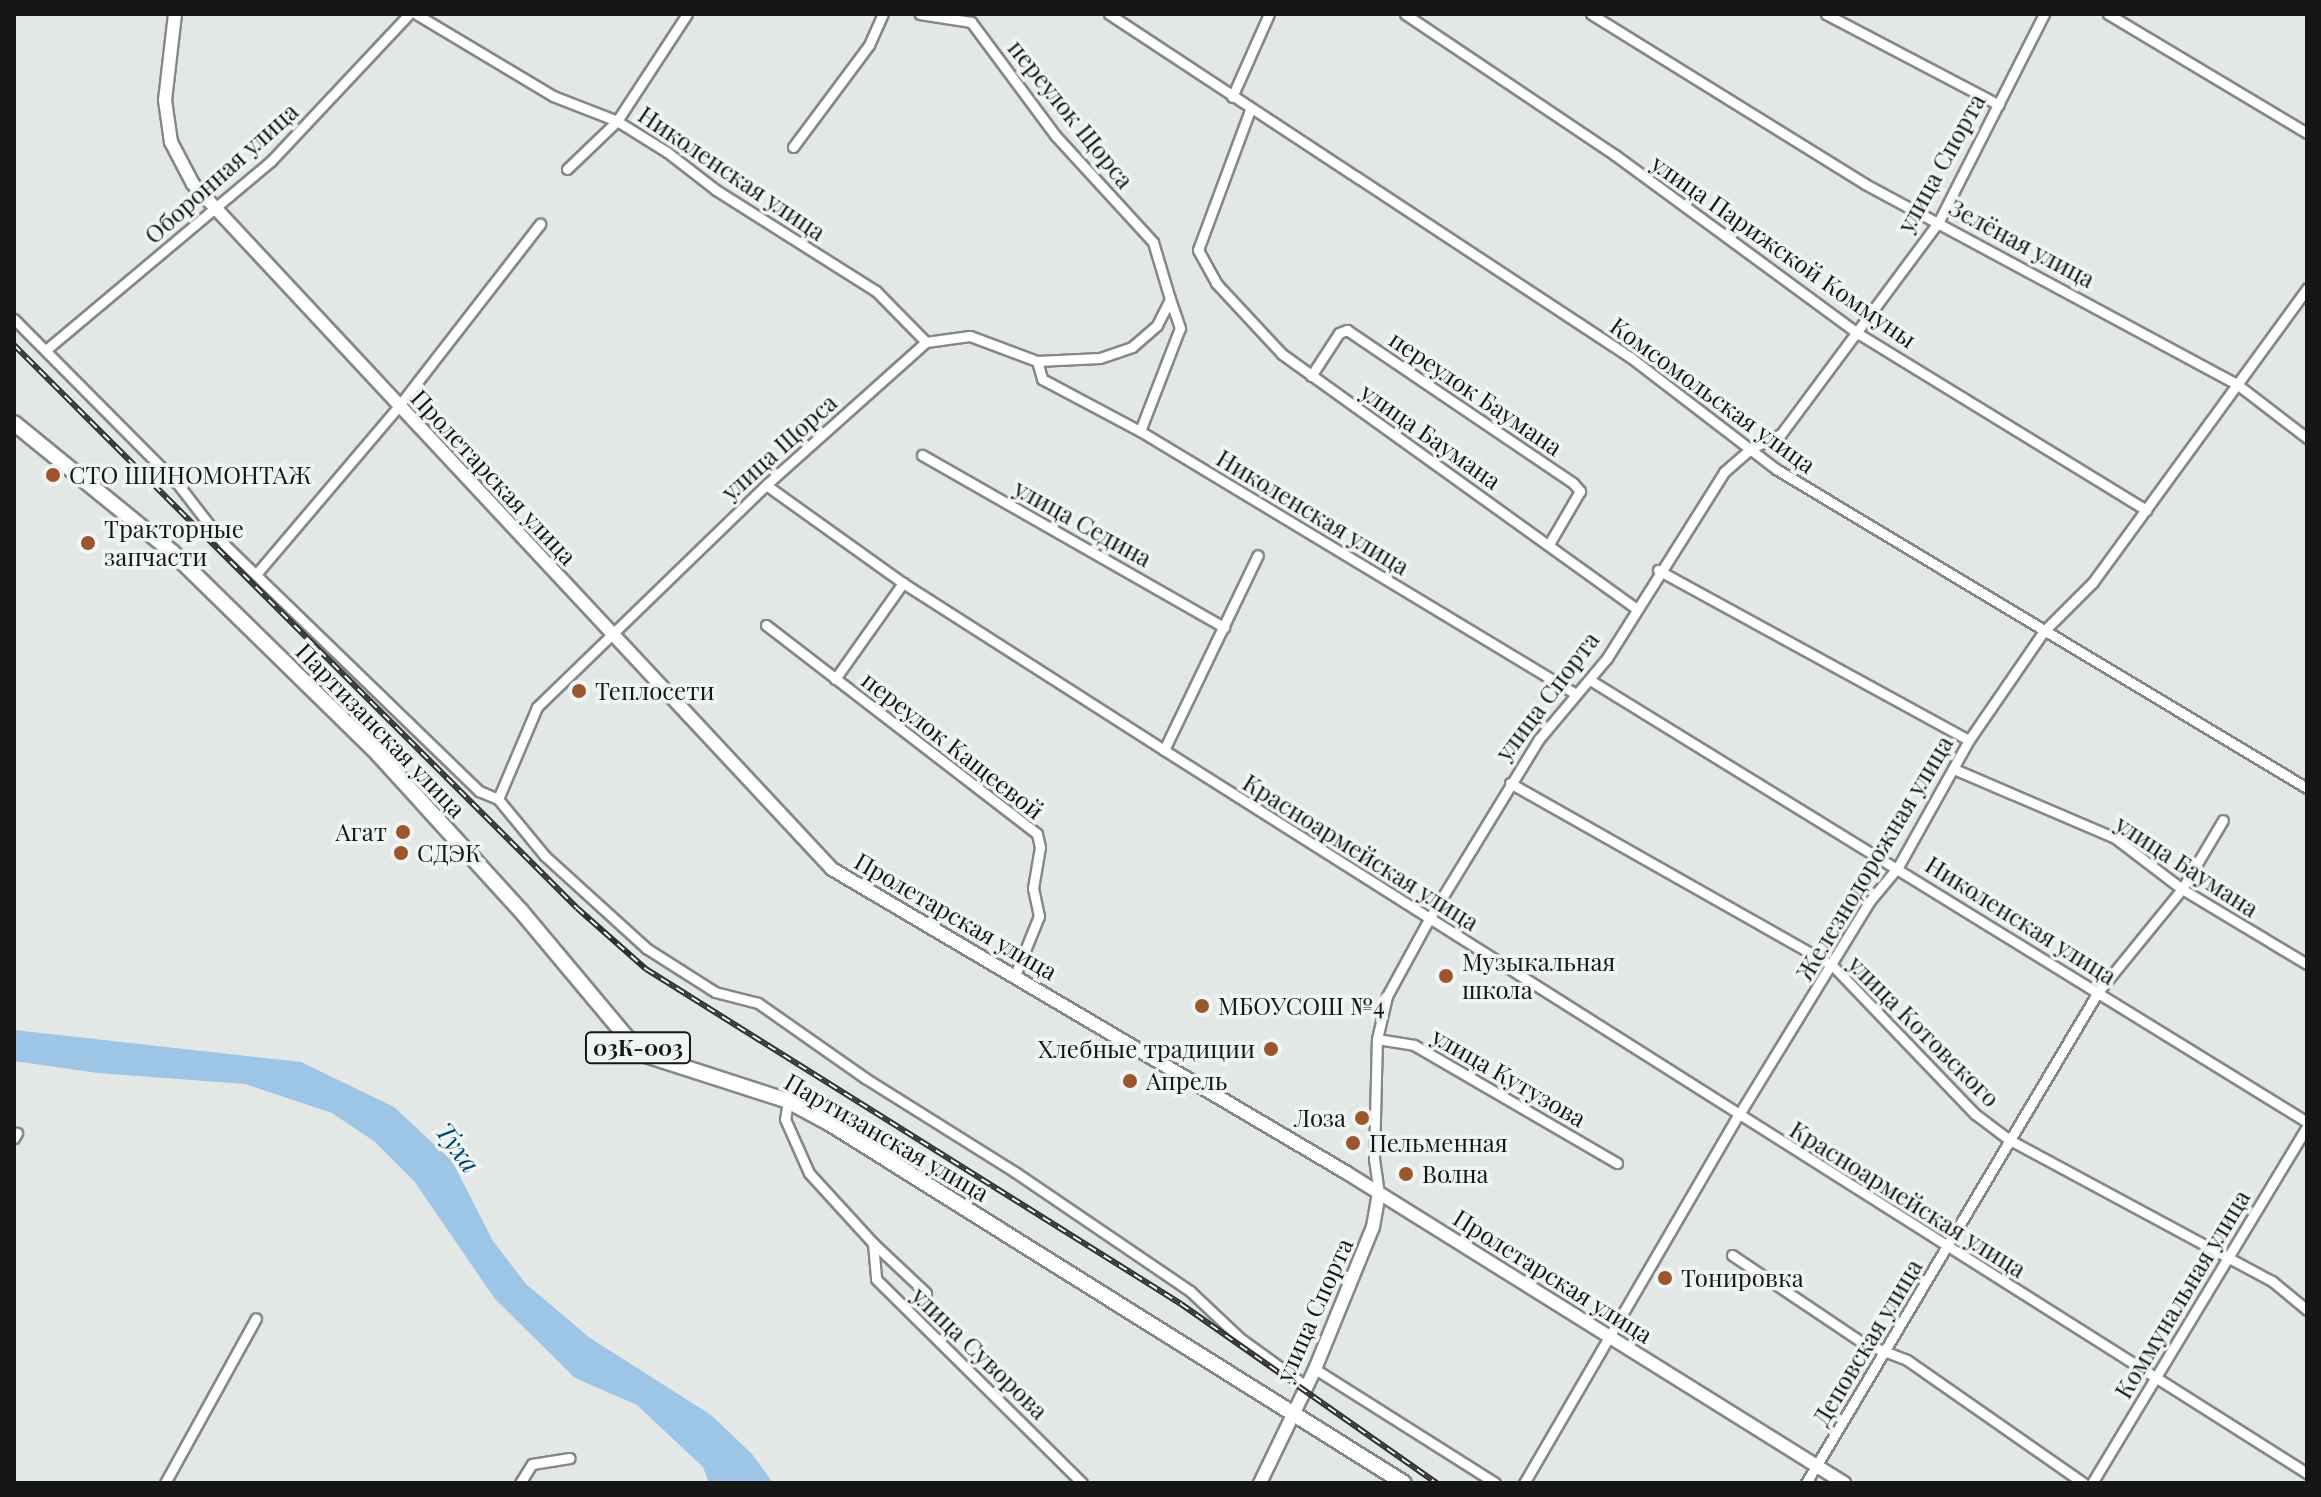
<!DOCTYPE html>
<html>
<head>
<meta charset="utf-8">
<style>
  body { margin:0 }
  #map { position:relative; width:2321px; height:1497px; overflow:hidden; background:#e3e7e6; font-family:"Playfair Display",serif }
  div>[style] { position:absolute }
  .water>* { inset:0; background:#9cc5e6 }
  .roads { filter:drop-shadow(2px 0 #848888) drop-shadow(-2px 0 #848888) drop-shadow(0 2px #848888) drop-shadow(0 -2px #848888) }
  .street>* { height:9px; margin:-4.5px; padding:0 4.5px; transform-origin:4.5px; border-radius:4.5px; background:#fff }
  .secondary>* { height:12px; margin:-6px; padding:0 6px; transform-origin:6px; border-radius:6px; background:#fff }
  .primary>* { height:14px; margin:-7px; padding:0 7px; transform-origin:7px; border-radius:7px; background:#fff }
  .rail>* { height:6px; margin-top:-3px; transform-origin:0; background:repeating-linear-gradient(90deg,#f0f4f3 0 9px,#2f3131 0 18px); box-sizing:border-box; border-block:2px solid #2f3131 }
  .dots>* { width:22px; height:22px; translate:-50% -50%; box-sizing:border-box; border:4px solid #f0f4f3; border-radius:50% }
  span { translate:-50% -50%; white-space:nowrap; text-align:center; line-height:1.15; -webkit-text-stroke:7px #f0f4f3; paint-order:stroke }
  .shield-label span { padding:2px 6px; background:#f0f4f3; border:2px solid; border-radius:6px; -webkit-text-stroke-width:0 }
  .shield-label { font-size:22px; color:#151717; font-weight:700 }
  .street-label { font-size:24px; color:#151717 }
  .poi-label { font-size:24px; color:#151717 }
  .left { translate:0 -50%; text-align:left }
  .right { translate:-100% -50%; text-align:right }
  .water-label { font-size:26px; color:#004972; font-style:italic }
  .frame { position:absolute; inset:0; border:16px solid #151717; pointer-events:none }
</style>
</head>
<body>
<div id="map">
  <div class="water">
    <div style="clip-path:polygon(14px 1030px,301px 1062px,394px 1107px,452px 1161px,493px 1241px,526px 1284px,590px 1338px,711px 1415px,752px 1454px,773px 1483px,709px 1483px,703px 1467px,637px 1405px,575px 1378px,495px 1299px,414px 1181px,374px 1141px,332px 1113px,245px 1084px,98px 1073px,14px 1061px)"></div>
  </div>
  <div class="roads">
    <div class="street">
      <div style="left:416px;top:14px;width:160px;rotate:30.9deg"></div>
      <div style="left:553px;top:96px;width:69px;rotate:21.3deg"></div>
      <div style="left:617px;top:121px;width:59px;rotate:31.8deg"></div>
      <div style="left:667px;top:152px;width:62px;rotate:37.8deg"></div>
      <div style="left:716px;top:190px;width:189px;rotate:32.3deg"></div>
      <div style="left:876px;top:291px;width:71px;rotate:45.6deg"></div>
      <div style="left:1109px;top:14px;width:624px;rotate:33.36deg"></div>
      <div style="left:1630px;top:357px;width:184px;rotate:37.5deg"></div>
      <div style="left:1776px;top:469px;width:619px;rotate:31deg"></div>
      <div style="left:1405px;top:14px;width:253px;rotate:33.9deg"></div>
      <div style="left:1615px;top:155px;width:303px;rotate:36.3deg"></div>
      <div style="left:1859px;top:334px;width:337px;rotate:31.5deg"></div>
      <div style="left:1591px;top:14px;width:322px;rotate:31.8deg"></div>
      <div style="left:1865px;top:184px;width:424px;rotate:28.3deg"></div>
      <div style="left:2238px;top:385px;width:87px;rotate:37.5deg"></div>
      <div style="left:1826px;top:14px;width:195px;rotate:27.7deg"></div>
      <div style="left:2108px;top:14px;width:232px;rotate:30.9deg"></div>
      <div style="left:1232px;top:97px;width:91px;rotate:-66deg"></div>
      <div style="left:1250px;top:110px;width:149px;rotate:110.4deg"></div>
      <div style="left:1198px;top:250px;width:38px;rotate:61deg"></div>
      <div style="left:1216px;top:283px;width:97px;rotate:47.1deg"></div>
      <div style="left:1282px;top:354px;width:435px;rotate:35.7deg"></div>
      <div style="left:793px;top:147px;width:127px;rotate:-53.3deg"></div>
      <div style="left:869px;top:45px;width:34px;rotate:-66deg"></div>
      <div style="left:567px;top:169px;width:69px;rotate:-43.8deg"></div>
      <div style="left:617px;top:121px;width:128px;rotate:-56.8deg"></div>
      <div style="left:14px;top:319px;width:231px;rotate:45.2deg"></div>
      <div style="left:177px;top:483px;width:78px;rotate:52.3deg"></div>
      <div style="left:225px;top:545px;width:354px;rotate:44.1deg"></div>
      <div style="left:479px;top:791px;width:21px;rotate:23deg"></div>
      <div style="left:498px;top:799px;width:74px;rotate:50.5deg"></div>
      <div style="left:545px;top:856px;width:137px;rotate:42.3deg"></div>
      <div style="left:646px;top:948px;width:82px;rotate:32.5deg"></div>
      <div style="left:715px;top:992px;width:44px;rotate:14.3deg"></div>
      <div style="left:758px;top:1003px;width:131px;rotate:35deg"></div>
      <div style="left:865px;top:1078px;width:177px;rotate:32.1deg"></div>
      <div style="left:1015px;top:1172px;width:212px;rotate:34.2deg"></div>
      <div style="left:1190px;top:1291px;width:70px;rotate:43.3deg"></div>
      <div style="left:1241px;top:1339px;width:80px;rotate:35.9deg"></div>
      <div style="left:47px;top:349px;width:292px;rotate:-40deg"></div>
      <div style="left:271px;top:161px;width:202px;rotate:-46.8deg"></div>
      <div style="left:1037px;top:361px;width:19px;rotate:74deg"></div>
      <div style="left:1042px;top:379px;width:111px;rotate:28deg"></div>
      <div style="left:1140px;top:431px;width:509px;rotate:31.1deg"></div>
      <div style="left:1311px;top:376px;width:51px;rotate:-56.9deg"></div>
      <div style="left:1339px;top:333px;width:9px;rotate:-21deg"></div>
      <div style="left:1347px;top:330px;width:273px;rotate:34.1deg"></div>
      <div style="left:1573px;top:483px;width:11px;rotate:49deg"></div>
      <div style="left:1580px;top:491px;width:61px;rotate:120.3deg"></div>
      <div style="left:1140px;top:431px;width:110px;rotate:-68.8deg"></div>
      <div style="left:1180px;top:328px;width:31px;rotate:-109deg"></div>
      <div style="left:922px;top:455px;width:348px;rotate:29.7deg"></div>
      <div style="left:766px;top:485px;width:168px;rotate:35.6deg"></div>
      <div style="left:903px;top:583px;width:310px;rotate:32.6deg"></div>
      <div style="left:1164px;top:750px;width:1352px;rotate:32.32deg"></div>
      <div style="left:1658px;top:570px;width:354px;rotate:28.7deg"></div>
      <div style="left:258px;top:572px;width:216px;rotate:-49.7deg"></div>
      <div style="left:398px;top:407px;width:232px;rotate:-52.2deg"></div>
      <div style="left:766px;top:625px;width:342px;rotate:37.6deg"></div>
      <div style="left:1037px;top:834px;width:13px;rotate:77deg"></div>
      <div style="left:1040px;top:847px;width:42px;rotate:99.7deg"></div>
      <div style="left:1033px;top:888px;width:29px;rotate:78deg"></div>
      <div style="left:1039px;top:916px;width:64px;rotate:112.1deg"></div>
      <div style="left:835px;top:679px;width:118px;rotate:-54.7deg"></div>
      <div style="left:1590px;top:680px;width:842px;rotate:31.65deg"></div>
      <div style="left:1164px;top:750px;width:216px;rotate:-64.3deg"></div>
      <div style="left:1954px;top:769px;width:175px;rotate:23.2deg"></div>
      <div style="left:2115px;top:838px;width:84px;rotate:37.3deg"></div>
      <div style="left:2182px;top:889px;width:146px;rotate:31deg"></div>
      <div style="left:1510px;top:783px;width:370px;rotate:29.5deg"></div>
      <div style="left:1832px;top:965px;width:207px;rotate:46.2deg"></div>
      <div style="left:1975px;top:1114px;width:41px;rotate:37.1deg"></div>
      <div style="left:2008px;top:1139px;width:300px;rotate:28.3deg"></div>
      <div style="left:2272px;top:1281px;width:45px;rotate:39.6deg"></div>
      <div style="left:498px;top:799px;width:100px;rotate:-67deg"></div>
      <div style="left:537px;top:707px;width:319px;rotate:-44.1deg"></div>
      <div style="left:766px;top:485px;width:215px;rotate:-41.8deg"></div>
      <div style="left:926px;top:342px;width:44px;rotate:-7.8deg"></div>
      <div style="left:970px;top:336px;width:72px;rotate:20.5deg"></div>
      <div style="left:1037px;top:361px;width:63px;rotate:-2.7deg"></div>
      <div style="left:1100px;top:358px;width:34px;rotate:-19deg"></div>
      <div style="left:1132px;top:347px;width:33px;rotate:-41deg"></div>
      <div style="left:1157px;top:325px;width:29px;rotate:-63deg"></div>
      <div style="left:1170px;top:299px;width:59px;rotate:-106.6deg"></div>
      <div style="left:1153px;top:242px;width:145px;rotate:-132.5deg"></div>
      <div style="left:1055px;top:135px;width:141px;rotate:-126.6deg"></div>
      <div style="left:971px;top:22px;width:52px;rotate:-171.1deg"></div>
      <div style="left:1377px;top:1039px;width:37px;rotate:9deg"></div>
      <div style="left:1414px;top:1045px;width:235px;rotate:30.2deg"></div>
      <div style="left:788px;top:1101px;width:18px;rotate:99deg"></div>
      <div style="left:785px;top:1119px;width:59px;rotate:66deg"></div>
      <div style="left:809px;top:1173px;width:95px;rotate:47.6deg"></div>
      <div style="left:873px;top:1243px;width:36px;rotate:85deg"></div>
      <div style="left:876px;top:1279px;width:290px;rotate:44.7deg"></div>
      <div style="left:14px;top:1138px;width:6px;rotate:-59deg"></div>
      <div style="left:1379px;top:1194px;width:35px;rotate:-98deg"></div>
      <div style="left:1374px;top:1159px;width:120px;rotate:-88.6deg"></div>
      <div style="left:1377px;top:1039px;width:44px;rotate:-76.9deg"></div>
      <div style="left:1387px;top:996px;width:88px;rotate:-61.4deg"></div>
      <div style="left:1429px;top:919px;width:211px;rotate:-58.6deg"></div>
      <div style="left:1539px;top:739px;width:106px;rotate:-50deg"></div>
      <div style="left:1607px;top:658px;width:220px;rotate:-57.8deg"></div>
      <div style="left:1724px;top:472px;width:37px;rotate:-41deg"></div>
      <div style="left:1752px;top:448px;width:32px;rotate:-26deg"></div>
      <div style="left:1781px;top:434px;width:265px;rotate:-53.4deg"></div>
      <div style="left:1939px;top:221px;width:232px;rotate:-63.1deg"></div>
      <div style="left:873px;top:1243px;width:73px;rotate:43.3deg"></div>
      <div style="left:1732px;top:1255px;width:158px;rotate:33.9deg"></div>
      <div style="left:1863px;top:1343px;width:47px;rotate:21.1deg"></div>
      <div style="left:1907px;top:1360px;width:215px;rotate:34.9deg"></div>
      <div style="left:1315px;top:1369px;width:213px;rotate:32.3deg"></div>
      <div style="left:165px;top:1483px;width:188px;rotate:-61.1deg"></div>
      <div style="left:520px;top:1483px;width:22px;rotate:-58deg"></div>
      <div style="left:532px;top:1464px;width:38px;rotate:-9deg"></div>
      <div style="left:1524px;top:1483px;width:425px;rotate:-59.8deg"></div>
      <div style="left:1738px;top:1116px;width:251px;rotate:-58.5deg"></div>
      <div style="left:1869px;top:902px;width:45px;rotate:-50.4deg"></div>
      <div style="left:1898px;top:867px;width:145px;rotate:-60.8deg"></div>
      <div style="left:1969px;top:740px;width:132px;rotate:-55.5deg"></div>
      <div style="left:2044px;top:631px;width:69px;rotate:-45deg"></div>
      <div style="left:2093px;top:582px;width:364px;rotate:-53.9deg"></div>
      <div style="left:1806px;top:1483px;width:571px;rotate:-59.26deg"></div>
      <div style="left:2098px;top:992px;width:133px;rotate:-50.8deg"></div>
      <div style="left:2182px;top:889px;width:80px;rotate:-59.3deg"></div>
      <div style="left:2092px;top:1483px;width:417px;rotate:-58.9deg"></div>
    </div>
    <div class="secondary">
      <div style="left:175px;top:14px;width:87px;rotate:96.6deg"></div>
      <div style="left:165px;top:100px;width:42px;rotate:81.9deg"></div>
      <div style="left:171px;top:142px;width:47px;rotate:62.4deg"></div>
      <div style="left:193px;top:184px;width:937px;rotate:46.99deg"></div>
      <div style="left:832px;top:869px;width:598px;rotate:30.55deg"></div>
      <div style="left:1347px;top:1173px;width:586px;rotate:31.95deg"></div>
      <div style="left:1260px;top:1483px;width:127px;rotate:-64.2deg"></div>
      <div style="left:1315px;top:1369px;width:153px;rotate:-67.8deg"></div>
      <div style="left:1373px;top:1227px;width:34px;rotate:-80deg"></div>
    </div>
    <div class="primary">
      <div style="left:14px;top:423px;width:204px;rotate:39.2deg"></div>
      <div style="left:172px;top:552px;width:289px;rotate:44.4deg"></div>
      <div style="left:378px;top:754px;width:212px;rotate:47.7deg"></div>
      <div style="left:521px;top:911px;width:175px;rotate:50.1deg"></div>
      <div style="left:633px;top:1045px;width:19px;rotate:35deg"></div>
      <div style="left:649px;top:1056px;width:146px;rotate:17.9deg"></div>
      <div style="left:788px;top:1101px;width:47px;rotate:28.2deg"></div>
      <div style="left:829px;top:1123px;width:678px;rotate:32.05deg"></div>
    </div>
  </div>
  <div class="rail">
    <div style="left:14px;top:345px;width:796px;rotate:45deg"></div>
    <div style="left:577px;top:908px;width:92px;rotate:41.5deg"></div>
    <div style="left:646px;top:969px;width:631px;rotate:32.05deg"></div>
    <div style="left:1181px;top:1304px;width:312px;rotate:35deg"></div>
  </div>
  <div class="dots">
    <div style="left:53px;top:475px;background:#9c562d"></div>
    <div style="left:88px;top:543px;background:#9c562d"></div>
    <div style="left:579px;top:691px;background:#9c562d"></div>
    <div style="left:403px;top:832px;background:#9c562d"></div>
    <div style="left:401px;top:853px;background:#9c562d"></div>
    <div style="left:1446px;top:976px;background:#9c562d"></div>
    <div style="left:1202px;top:1006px;background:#9c562d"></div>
    <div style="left:1271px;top:1049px;background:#9c562d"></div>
    <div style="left:1130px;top:1081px;background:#9c562d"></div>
    <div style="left:1362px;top:1118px;background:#9c562d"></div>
    <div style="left:1353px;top:1143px;background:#9c562d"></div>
    <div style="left:1406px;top:1174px;background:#9c562d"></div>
    <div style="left:1665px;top:1278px;background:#9c562d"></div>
  </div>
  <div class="shield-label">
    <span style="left:638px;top:1048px">03К-003</span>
  </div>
  <div class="street-label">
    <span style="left:1071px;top:114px;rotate:51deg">переулок Щорса</span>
    <span style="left:1941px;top:163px;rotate:-61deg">улица Спорта</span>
    <span style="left:221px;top:173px;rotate:-42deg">Оборонная улица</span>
    <span style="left:732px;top:173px;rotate:34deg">Николенская улица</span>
    <span style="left:2022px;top:243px;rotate:28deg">Зелёная улица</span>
    <span style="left:1784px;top:251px;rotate:35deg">улица Парижской Коммуны</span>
    <span style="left:1476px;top:393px;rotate:34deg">переулок Баумана</span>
    <span style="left:1713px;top:395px;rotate:36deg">Комсомольская улица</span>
    <span style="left:1431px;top:436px;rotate:35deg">улица Баумана</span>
    <span style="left:779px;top:447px;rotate:-42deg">улица Щорса</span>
    <span style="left:494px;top:477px;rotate:47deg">Пролетарская улица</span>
    <span style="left:1313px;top:512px;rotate:31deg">Николенская улица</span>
    <span style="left:1083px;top:523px;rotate:29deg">улица Седина</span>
    <span style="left:1547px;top:696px;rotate:-53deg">улица Спорта</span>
    <span style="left:381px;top:730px;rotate:46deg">Партизанская улица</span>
    <span style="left:953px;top:745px;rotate:38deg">переулок Кащеевой</span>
    <span style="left:1361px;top:852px;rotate:32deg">Красноармейская улица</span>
    <span style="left:1874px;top:858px;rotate:-59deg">Железнодорожная улица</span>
    <span style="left:2187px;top:866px;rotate:33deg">улица Баумана</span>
    <span style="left:956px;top:916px;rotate:30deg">Пролетарская улица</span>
    <span style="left:2021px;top:920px;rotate:32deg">Николенская улица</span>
    <span style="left:1924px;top:1031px;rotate:45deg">улица Котовского</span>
    <span style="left:1509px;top:1077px;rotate:30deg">улица Кутузова</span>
    <span style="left:887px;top:1137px;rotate:30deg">Партизанская улица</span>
    <span style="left:1908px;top:1199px;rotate:32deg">Красноармейская улица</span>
    <span style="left:1553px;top:1276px;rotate:32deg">Пролетарская улица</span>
    <span style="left:2182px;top:1294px;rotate:-59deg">Коммунальная улица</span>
    <span style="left:1314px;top:1310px;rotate:-66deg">улица Спорта</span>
    <span style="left:1867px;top:1342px;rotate:-59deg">Деповская улица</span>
    <span style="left:980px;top:1353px;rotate:44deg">улица Суворова</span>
  </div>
  <div class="poi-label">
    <span class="left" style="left:69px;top:475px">СТО ШИНОМОНТАЖ</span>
    <span class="left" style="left:104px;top:543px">Тракторные<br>запчасти</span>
    <span class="left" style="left:595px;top:691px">Теплосети</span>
    <span class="right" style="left:387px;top:832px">Агат</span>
    <span class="left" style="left:417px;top:853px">СДЭК</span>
    <span class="left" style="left:1462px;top:976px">Музыкальная<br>школа</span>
    <span class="left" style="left:1218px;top:1006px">МБОУСОШ №4</span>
    <span class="right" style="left:1255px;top:1049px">Хлебные традиции</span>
    <span class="left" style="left:1146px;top:1081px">Апрель</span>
    <span class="right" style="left:1346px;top:1118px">Лоза</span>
    <span class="left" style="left:1369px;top:1143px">Пельменная</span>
    <span class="left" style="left:1422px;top:1174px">Волна</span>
    <span class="left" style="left:1681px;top:1278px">Тонировка</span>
  </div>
  <div class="water-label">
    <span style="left:458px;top:1147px;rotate:54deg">Туха</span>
  </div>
  <div class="frame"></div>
</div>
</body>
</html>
